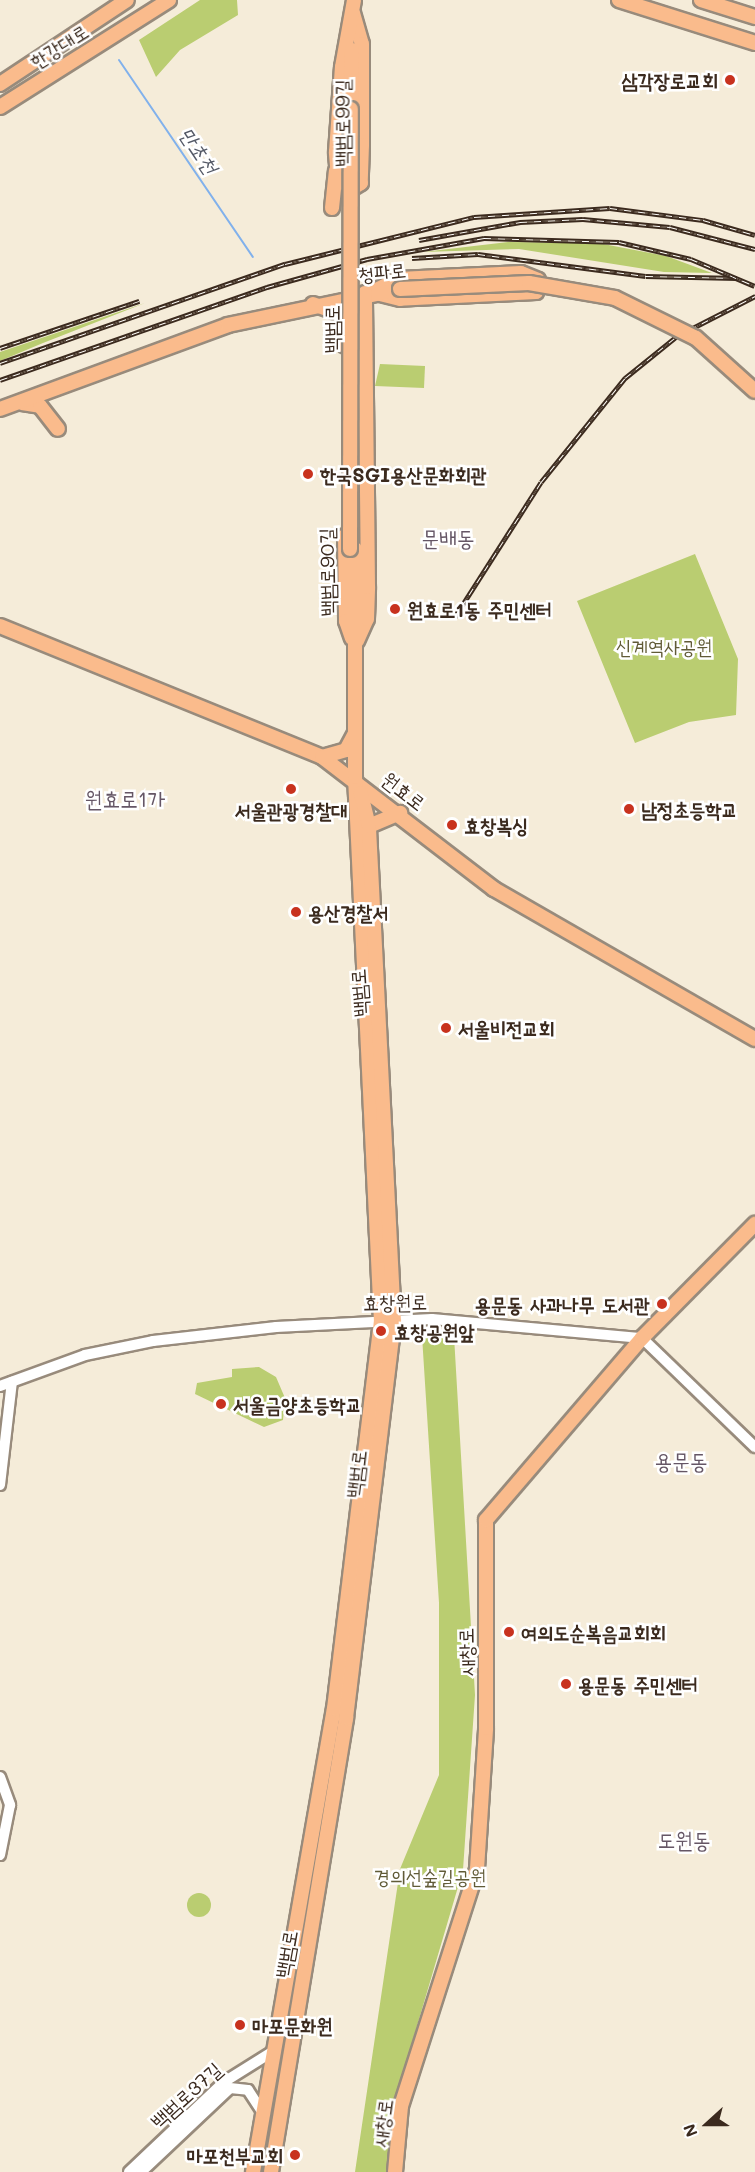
<!DOCTYPE html>
<html>
<head>
<meta charset="utf-8">
<style>
  body { margin:0 }
  #map { position:relative; width:755px; height:2172px; overflow:hidden; background:#f5ecd9; font-family:Mali,"Poor Story",sans-serif }
  div>[style] { position:absolute }
  .green>* { inset:0; background:#bacd71 }
  .round { border-radius:50% }
  .stream>* { height:2px; margin:-1px; padding:0 1px; transform-origin:1px; border-radius:1px; background:#81b1ec }
  .roads { filter:drop-shadow(2px 0 #988b7c) drop-shadow(-2px 0 #988b7c) drop-shadow(0 2px #988b7c) drop-shadow(0 -2px #988b7c) }
  .minor>* { height:10px; margin:-5px; padding:0 5px; transform-origin:5px; border-radius:5px; background:#fff }
  .major>* { height:14px; margin:-7px; padding:0 7px; transform-origin:7px; border-radius:7px; background:#fabb8c }
  .rail>* { height:4.5px; margin-top:-2.25px; transform-origin:0; background:repeating-linear-gradient(90deg,#fff 0 7px,#3b2a1e 0 14px); box-sizing:border-box; border-block:2px solid #3b2a1e }
  .bridges { filter:drop-shadow(2px 0 #988b7c) drop-shadow(-2px 0 #988b7c) drop-shadow(0 2px #988b7c) drop-shadow(0 -2px #988b7c) }
  .major-bridge>* { height:14px; margin:-7px; padding:0 7px; transform-origin:7px; border-radius:7px; background:#fabb8c }
  .dots>* { width:16px; height:16px; translate:-50% -50%; box-sizing:border-box; border:3px solid #fff; border-radius:50% }
  span { translate:-50% -50%; white-space:nowrap; text-align:center; line-height:1.15; -webkit-text-stroke:5px #fff; paint-order:stroke }
  .street-label { font-size:20px; color:#3b2a1e }
  .poi-label { font-size:20px; color:#3b2a1e; font-weight:700 }
  .right { translate:-100% -50%; text-align:right }
  .left { translate:0 -50%; text-align:left }
  .park-label { font-size:20px; color:#615b37 }
  .water-label { font-size:21px; color:#545966; font-style:italic }
  .quarter-label { font-size:22px; color:#655665 }
  .north { position:absolute; left:677px; top:2094px; width:60px; height:60px; -webkit-text-stroke:4px #fff; paint-order:stroke; rotate:249deg; font-size:16px; font-weight:700; line-height:24px; text-align:center; color:#3b2a1e }
  .north::after { content:''; display:block; margin:auto; width:21px; height:27px; background:#3b2a1e; clip-path:polygon(50% 0,100% 100%,50% 72%,0 100%) }
</style>
</head>
<body>
<div id="map">
  <div class="green">
    <div style="clip-path:polygon(200px 0,237px 0,238px 15px,180px 50px,156px 77px,139px 40px)"></div>
    <div style="clip-path:polygon(508px 242px,598px 243px,666px 256px,712px 273px,664px 272px,519px 249px,423px 252px)"></div>
    <div style="clip-path:polygon(145px 303px,43px 343px,0 361px,0 352px)"></div>
    <div style="clip-path:polygon(380px 364px,425px 366px,424px 388px,375px 386px)"></div>
    <div style="clip-path:polygon(695px 554px,738px 659px,736px 715px,689px 722px,635px 743px,577px 601px)"></div>
    <div style="clip-path:polygon(422px 1336px,454px 1336px,475px 1695px,463px 1870px,394px 2104px,388px 2172px,355px 2172px,400px 1869px,439px 1775px,439px 1603px)"></div>
    <div style="clip-path:polygon(259px 1367px,276px 1377px,285px 1398px,283px 1420px,264px 1427px,195px 1394px,197px 1383px,232px 1377px,232px 1369px)"></div>
    <div class="round" style="left:187px;top:1893px;width:24px;height:24px"></div>
  </div>
  <div class="stream">
    <div style="left:119px;top:60px;width:238px;rotate:55.8deg"></div>
  </div>
  <div class="roads">
    <div class="minor">
      <div style="left:0;top:1386px;width:90px;rotate:-20deg"></div>
      <div style="left:85px;top:1355px;width:69px;rotate:-11.6deg"></div>
      <div style="left:153px;top:1341px;width:124px;rotate:-6.5deg"></div>
      <div style="left:276px;top:1327px;width:156px;rotate:-2.9deg"></div>
      <div style="left:432px;top:1319px;width:211px;rotate:5.2deg"></div>
      <div style="left:642px;top:1338px;width:157px;rotate:44deg"></div>
      <div style="left:0;top:1485px;width:104px;rotate:-83.4deg"></div>
      <div style="left:0;top:1777px;width:30px;rotate:70deg"></div>
      <div style="left:10px;top:1805px;width:51px;rotate:101.3deg"></div>
      <div style="left:129px;top:2172px;width:131px;rotate:-43.5deg"></div>
      <div style="left:224px;top:2082px;width:57px;rotate:-32deg"></div>
      <div style="left:141px;top:2172px;width:122px;rotate:-43.3deg"></div>
      <div style="left:230px;top:2088px;width:18px;rotate:6deg"></div>
      <div style="left:248px;top:2090px;width:27px;rotate:57deg"></div>
    </div>
    <div class="major">
      <div style="left:619px;top:0;width:143px;rotate:17.5deg"></div>
      <div style="left:701px;top:0;width:57px;rotate:17.5deg"></div>
      <div style="left:353px;top:13px;width:32px;rotate:74deg"></div>
      <div style="left:362px;top:44px;width:101px;rotate:90deg"></div>
      <div style="left:362px;top:145px;width:38px;rotate:92deg"></div>
      <div style="left:361px;top:183px;width:12px;rotate:149deg"></div>
      <div style="left:351px;top:189px;width:18px;rotate:-137deg"></div>
      <div style="left:338px;top:177px;width:25px;rotate:-95deg"></div>
      <div style="left:336px;top:152px;width:85px;rotate:-86deg"></div>
      <div style="left:342px;top:67px;width:68px;rotate:-79.8deg"></div>
      <div style="left:0;top:84px;width:152px;rotate:-33.5deg"></div>
      <div style="left:0;top:107px;width:200px;rotate:-32.3deg"></div>
      <div style="left:351px;top:109px;width:59px;rotate:-89deg"></div>
      <div style="left:332px;top:208px;width:37px;rotate:-84deg"></div>
      <div style="left:521px;top:273px;width:18px;rotate:22deg"></div>
      <div style="left:538px;top:280px;width:12px;rotate:99deg"></div>
      <div style="left:536px;top:292px;width:136px;rotate:177.1deg"></div>
      <div style="left:400px;top:299px;width:29px;rotate:-166deg"></div>
      <div style="left:372px;top:292px;width:30px;rotate:-26deg"></div>
      <div style="left:399px;top:279px;width:122px;rotate:-2.8deg"></div>
      <div style="left:313px;top:304px;width:30px;rotate:20deg"></div>
      <div style="left:341px;top:314px;width:32px;rotate:83deg"></div>
      <div style="left:22px;top:403px;width:18px;rotate:9deg"></div>
      <div style="left:40px;top:406px;width:29px;rotate:52deg"></div>
      <div style="left:0;top:409px;width:243px;rotate:-20.2deg"></div>
      <div style="left:228px;top:325px;width:176px;rotate:-11.8deg"></div>
      <div style="left:345px;top:536px;width:85px;rotate:89.3deg"></div>
      <div style="left:346px;top:621px;width:18px;rotate:71deg"></div>
      <div style="left:0;top:626px;width:348px;rotate:22.1deg"></div>
      <div style="left:322px;top:757px;width:217px;rotate:37.5deg"></div>
      <div style="left:494px;top:889px;width:301px;rotate:29.9deg"></div>
      <div style="left:357px;top:641px;width:24px;rotate:-66deg"></div>
      <div style="left:367px;top:619px;width:32px;rotate:-88deg"></div>
      <div style="left:368px;top:587px;width:294px;rotate:-90.6deg"></div>
      <div style="left:322px;top:757px;width:25px;rotate:-16deg"></div>
      <div style="left:346px;top:750px;width:17px;rotate:-62deg"></div>
      <div style="left:369px;top:826px;width:34px;rotate:-23deg"></div>
      <div style="left:253px;top:2172px;width:470px;rotate:-80.1deg"></div>
      <div style="left:334px;top:1709px;width:390px;rotate:-83.1deg"></div>
      <div style="left:381px;top:1322px;width:546px;rotate:-92.73deg"></div>
      <div style="left:355px;top:777px;width:228px;rotate:-90deg"></div>
      <div style="left:271px;top:2172px;width:460px;rotate:-80.6deg"></div>
      <div style="left:346px;top:1718px;width:399px;rotate:-83.1deg"></div>
      <div style="left:394px;top:1322px;width:497px;rotate:-92.9deg"></div>
      <div style="left:369px;top:826px;width:34px;rotate:-104deg"></div>
      <div style="left:395px;top:2172px;width:66px;rotate:-84.8deg"></div>
      <div style="left:401px;top:2106px;width:249px;rotate:-72.2deg"></div>
      <div style="left:477px;top:1869px;width:141px;rotate:-86.3deg"></div>
      <div style="left:486px;top:1728px;width:208px;rotate:-90deg"></div>
      <div style="left:486px;top:1520px;width:240px;rotate:-49.4deg"></div>
      <div style="left:642px;top:1338px;width:161px;rotate:-45.3deg"></div>
    </div>
  </div>
  <div class="rail">
    <div style="left:419px;top:240px;width:103px;rotate:-10.1deg"></div>
    <div style="left:520px;top:222px;width:63px;rotate:-2.7deg"></div>
    <div style="left:583px;top:219px;width:87px;rotate:5.3deg"></div>
    <div style="left:670px;top:227px;width:88px;rotate:14.5deg"></div>
    <div style="left:412px;top:258px;width:66px;rotate:-3.5deg"></div>
    <div style="left:478px;top:254px;width:169px;rotate:7.5deg"></div>
    <div style="left:646px;top:276px;width:91px;rotate:1.3deg"></div>
    <div style="left:0;top:348px;width:147px;rotate:-18.7deg"></div>
    <div style="left:0;top:363px;width:302px;rotate:-19.2deg"></div>
    <div style="left:285px;top:264px;width:195px;rotate:-14deg"></div>
    <div style="left:474px;top:217px;width:136px;rotate:-3.8deg"></div>
    <div style="left:610px;top:208px;width:94px;rotate:7.4deg"></div>
    <div style="left:703px;top:220px;width:54px;rotate:16.1deg"></div>
    <div style="left:0;top:380px;width:283px;rotate:-19.2deg"></div>
    <div style="left:267px;top:287px;width:104px;rotate:-15.6deg"></div>
    <div style="left:367px;top:259px;width:119px;rotate:-10.2deg"></div>
    <div style="left:484px;top:238px;width:135px;rotate:1.7deg"></div>
    <div style="left:619px;top:242px;width:74px;rotate:13.3deg"></div>
    <div style="left:691px;top:259px;width:69px;rotate:22.9deg"></div>
    <div style="left:454px;top:618px;width:161px;rotate:-57.4deg"></div>
    <div style="left:541px;top:482px;width:134px;rotate:-51.1deg"></div>
    <div style="left:625px;top:378px;width:67px;rotate:-38.9deg"></div>
    <div style="left:677px;top:336px;width:88px;rotate:-27.1deg"></div>
  </div>
  <div class="bridges">
    <div class="major-bridge">
      <div style="left:400px;top:289px;width:129px;rotate:-2.7deg"></div>
      <div style="left:529px;top:283px;width:87px;rotate:9.9deg"></div>
      <div style="left:615px;top:298px;width:90px;rotate:26.3deg"></div>
      <div style="left:696px;top:338px;width:79px;rotate:41.9deg"></div>
      <div style="left:350px;top:549px;width:440px;rotate:-89.9deg"></div>
    </div>
  </div>
  <div class="dots">
    <div style="left:730px;top:80px;background:#c8321e"></div>
    <div style="left:308px;top:474px;background:#c8321e"></div>
    <div style="left:395px;top:609px;background:#c8321e"></div>
    <div style="left:291px;top:789px;background:#c8321e"></div>
    <div style="left:629px;top:809px;background:#c8321e"></div>
    <div style="left:452px;top:825px;background:#c8321e"></div>
    <div style="left:296px;top:912px;background:#c8321e"></div>
    <div style="left:446px;top:1028px;background:#c8321e"></div>
    <div style="left:662px;top:1304px;background:#c8321e"></div>
    <div style="left:381px;top:1331px;background:#c8321e"></div>
    <div style="left:221px;top:1404px;background:#c8321e"></div>
    <div style="left:509px;top:1632px;background:#c8321e"></div>
    <div style="left:566px;top:1684px;background:#c8321e"></div>
    <div style="left:240px;top:2025px;background:#c8321e"></div>
    <div style="left:295px;top:2155px;background:#c8321e"></div>
  </div>
  <div class="street-label">
    <span style="left:59px;top:46px;rotate:-32deg">한강대로</span>
    <span style="left:342px;top:123px;rotate:-90deg">백범로99길</span>
    <span style="left:382px;top:272px;rotate:-6deg">청파로</span>
    <span style="left:331px;top:329px;rotate:-90deg">백범로</span>
    <span style="left:327px;top:572px;rotate:-91deg">백범로90길</span>
    <span style="left:404px;top:791px;rotate:38deg">원효로</span>
    <span style="left:359px;top:993px;rotate:-94deg">백범로</span>
    <span style="left:395px;top:1302px;rotate:-1deg">효창원로</span>
    <span style="left:356px;top:1474px;rotate:-83deg">백범로</span>
    <span style="left:466px;top:1652px;rotate:-91deg">새창로</span>
    <span style="left:286px;top:1954px;rotate:-80deg">백범로</span>
    <span style="left:186px;top:2095px;rotate:-42deg">백범로37길</span>
    <span style="left:382px;top:2123px;rotate:-82deg">새창로</span>
  </div>
  <div class="poi-label">
    <span class="right" style="left:718px;top:80px">삼각장로교회</span>
    <span class="left" style="left:320px;top:474px">한국SGI용산문화회관</span>
    <span class="left" style="left:407px;top:609px">원효로1동 주민센터</span>
    <span class="left" style="left:641px;top:809px">남정초등학교</span>
    <span style="left:291px;top:810px">서울관광경찰대</span>
    <span class="left" style="left:464px;top:825px">효창복싱</span>
    <span class="left" style="left:308px;top:912px">용산경찰서</span>
    <span class="left" style="left:458px;top:1028px">서울비전교회</span>
    <span class="right" style="left:650px;top:1304px">용문동 사과나무 도서관</span>
    <span class="left" style="left:394px;top:1331px">효창공원앞</span>
    <span class="left" style="left:233px;top:1404px">서울금양초등학교</span>
    <span class="left" style="left:521px;top:1632px">여의도순복음교회회</span>
    <span class="left" style="left:578px;top:1684px">용문동 주민센터</span>
    <span class="left" style="left:252px;top:2025px">마포문화원</span>
    <span class="right" style="left:283px;top:2155px">마포천부교회</span>
  </div>
  <div class="park-label">
    <span style="left:664px;top:646px">신계역사공원</span>
    <span style="left:430px;top:1876px">경의선숲길공원</span>
  </div>
  <div class="water-label">
    <span style="left:199px;top:150px;rotate:56deg">만초천</span>
  </div>
  <div class="quarter-label">
    <span style="left:448px;top:538px">문배동</span>
    <span style="left:125px;top:799px">원효로1가</span>
    <span style="left:681px;top:1461px">용문동</span>
    <span style="left:684px;top:1840px">도원동</span>
  </div>
  <div class="north">N</div>
</div>
</body>
</html>
